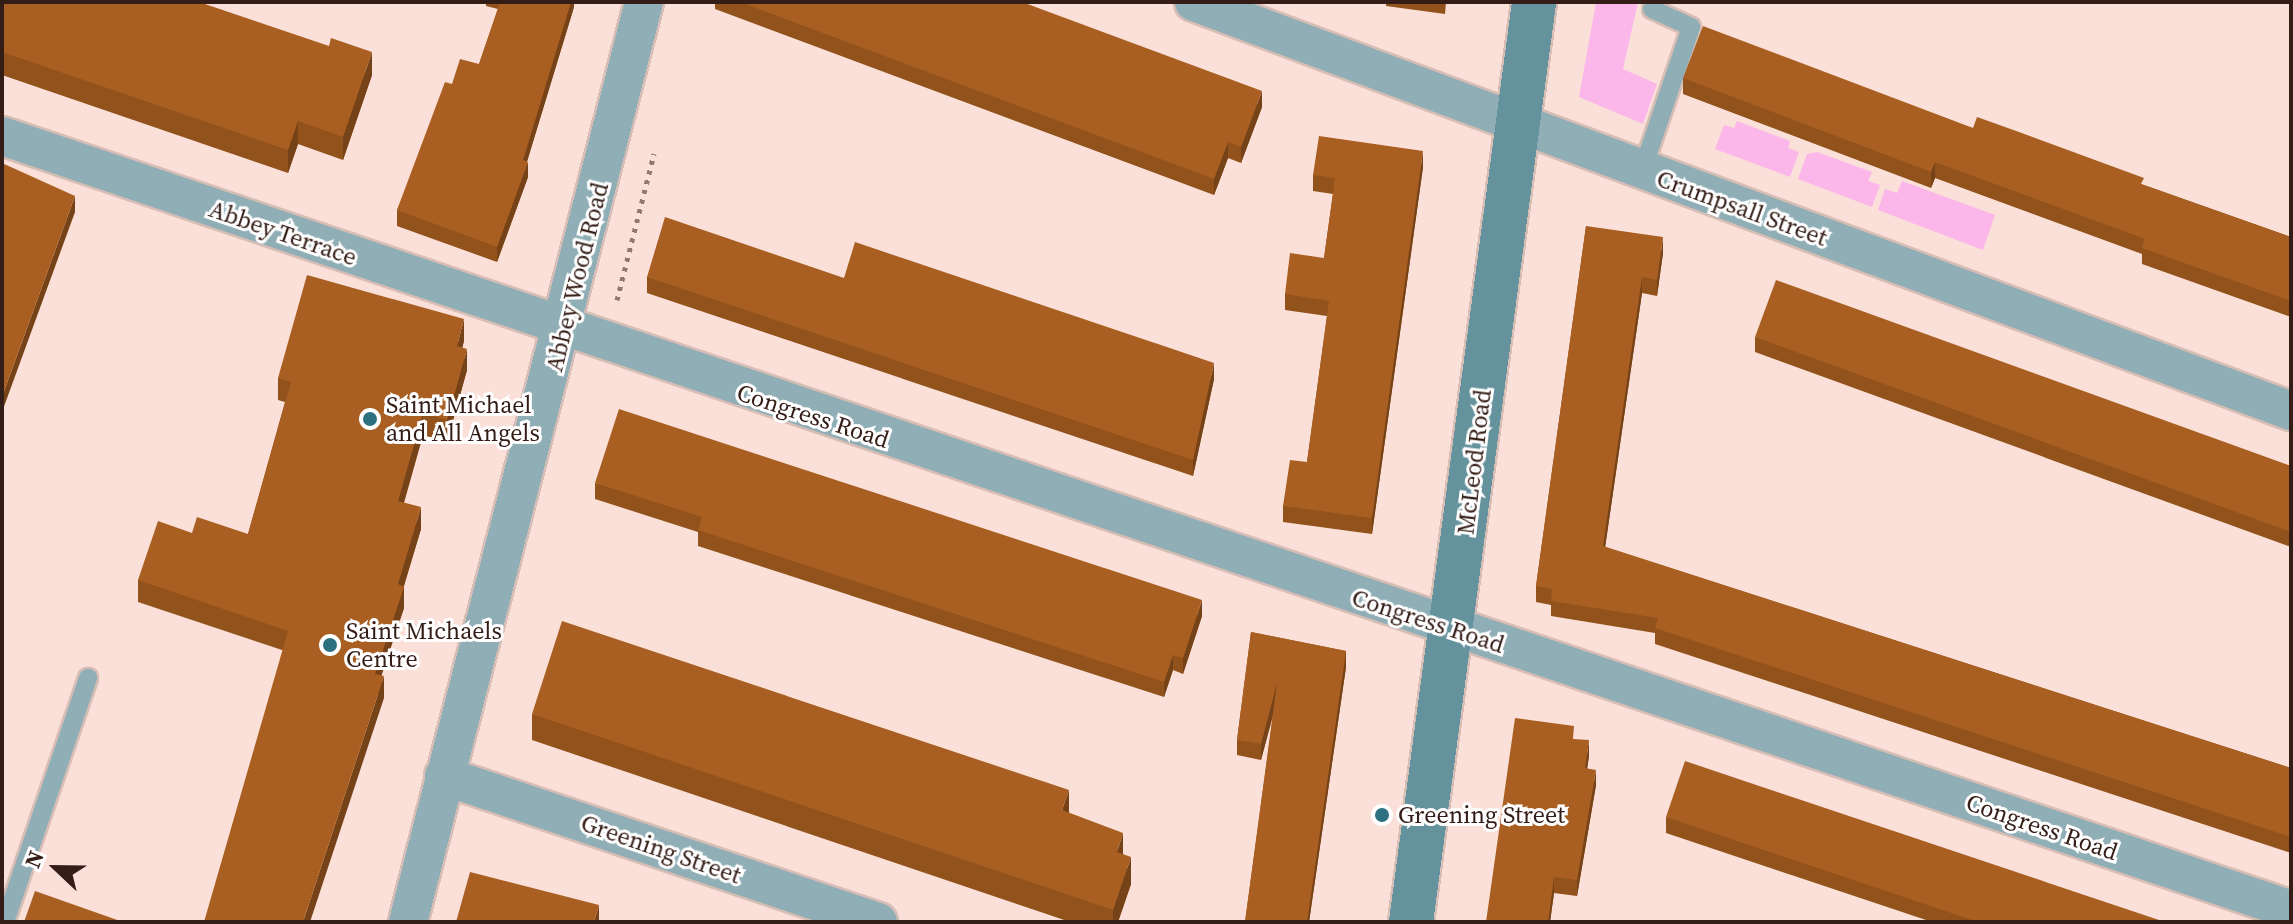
<!DOCTYPE html>
<html>
<head>
<meta charset="utf-8">
<style>
  body { margin:0 }
  #map { position:relative; width:2293px; height:924px; overflow:hidden; background:#fae0d8; font-family:"Source Serif 4",serif }
  div>[style] { position:absolute }
  .green>* { inset:0; background:#fbb7ea }
  .path>* { height:5px; margin-top:-2.5px; transform-origin:0; background:repeating-linear-gradient(90deg,#917871 0 4px,transparent 0 10px) }
  .roads { filter:drop-shadow(2px 0 #d6bdb5) drop-shadow(-2px 0 #d6bdb5) drop-shadow(0 2px #d6bdb5) drop-shadow(0 -2px #d6bdb5) }
  .lane>* { height:18px; margin:-9px; padding:0 9px; transform-origin:9px; border-radius:9px; background:#90aeb6 }
  .street>* { height:38px; margin:-19px; padding:0 19px; transform-origin:19px; border-radius:19px; background:#90aeb6 }
  .secondary>* { height:44px; margin:-22px; padding:0 22px; transform-origin:22px; border-radius:22px; background:#64929d }
  .wall>* { inset:0; background:#91521c }
  .shaded-wall>* { inset:0; background:#764217 }
  .building>* { inset:0; background:#a95f21 }
  .dots>* { width:22px; height:22px; translate:-50% -50%; box-sizing:border-box; border:4px solid #fff; border-radius:50% }
  span { translate:-50% -50%; white-space:nowrap; text-align:center; line-height:1.15; -webkit-text-stroke:6px #fff; paint-order:stroke }
  .street-label { font-size:24px; color:#341d17 }
  .poi-label { font-size:24px; color:#341d17 }
  .left { translate:0 -50%; text-align:left }
  .frame { position:absolute; inset:0; border:4px solid #341d17; pointer-events:none }
  .north { position:absolute; left:16px; top:828px; width:80px; height:80px; -webkit-text-stroke:6px #fff; paint-order:stroke; rotate:292deg; font-size:22px; font-weight:700; line-height:32px; text-align:center; color:#341d17 }
  .north::after { content:''; display:block; margin:auto; width:28px; height:36px; background:#341d17; clip-path:polygon(50% 0,100% 100%,50% 72%,0 100%) }
</style>
</head>
<body>
<div id="map">
  <div class="green">
    <div style="clip-path:polygon(1596px 2px,1638px 2px,1623px 69px,1657px 84px,1643px 124px,1579px 97px)"></div>
    <div style="clip-path:polygon(1737px 121px,1790px 141px,1788px 148px,1799px 152px,1790px 177px,1715px 149px,1724px 125px,1734px 128px)"></div>
    <div style="clip-path:polygon(1817px 152px,1872px 172px,1868px 181px,1880px 185px,1872px 207px,1798px 179px,1807px 154px)"></div>
    <div style="clip-path:polygon(1902px 181px,1995px 215px,1983px 250px,1878px 210px,1885px 189px,1897px 193px)"></div>
  </div>
  <div class="path">
    <div style="left:617px;top:300px;width:151px;rotate:-75.8deg"></div>
  </div>
  <div class="roads">
    <div class="lane">
      <div style="left:1642px;top:171px;width:152px;rotate:-71.2deg"></div>
      <div style="left:1691px;top:27px;width:43px;rotate:-155.2deg"></div>
      <div style="left:5px;top:922px;width:258px;rotate:-71.2deg"></div>
    </div>
    <div class="street">
      <div style="left:1194px;top:2px;width:1171px;rotate:20.45deg"></div>
      <div style="left:2px;top:136px;width:2416px;rotate:18.68deg"></div>
      <div style="left:444px;top:776px;width:458px;rotate:18.6deg"></div>
      <div style="left:408px;top:922px;width:950px;rotate:-75.61deg"></div>
    </div>
    <div class="secondary">
      <div style="left:1411px;top:922px;width:928px;rotate:-82.38deg"></div>
    </div>
  </div>
  <div class="wall">
    <div style="clip-path:polygon(2px 2px,372px 75px,343px 160px,298px 144px,288px 173px,2px 75px)"></div>
    <div style="clip-path:polygon(486px 2px,574px 2px,574px 7px,527px 161px,528px 177px,497px 262px,397px 226px,397px 210px,452px 84px,479px 64px,498px 9px,486px 6px)"></div>
    <div style="clip-path:polygon(715px 2px,1022px 2px,1262px 107px,1241px 163px,1228px 158px,1214px 195px,715px 9px)"></div>
    <div style="clip-path:polygon(1386px 2px,1446px 2px,1445px 14px,1386px 6px)"></div>
    <div style="clip-path:polygon(1683px 78px,1973px 128px,2144px 185px,2291px 237px,2291px 317px,2142px 264px,2142px 254px,1935px 178px,1931px 188px,1683px 94px)"></div>
    <div style="clip-path:polygon(1423px 167px,1372px 534px,1283px 522px,1283px 506px,1307px 462px,1327px 316px,1285px 310px,1285px 294px,1324px 258px,1333px 194px,1313px 191px,1313px 175px)"></div>
    <div style="clip-path:polygon(1586px 226px,1663px 253px,1657px 296px,1642px 293px,1605px 547px,2291px 768px,2291px 853px,1655px 644px,1655px 633px,1551px 616px,1551px 605px,1536px 602px,1536px 586px)"></div>
    <div style="clip-path:polygon(647px 277px,844px 278px,1214px 379px,1193px 476px,647px 293px)"></div>
    <div style="clip-path:polygon(1755px 337px,2291px 466px,2291px 547px,1755px 352px)"></div>
    <div style="clip-path:polygon(464px 341px,462px 348px,467px 370px,447px 442px,423px 435px,404px 503px,421px 529px,404px 586px,404px 608px,381px 676px,384px 698px,282px 650px,138px 602px,138px 580px,192px 533px,248px 534px,285px 402px,278px 400px,278px 378px)"></div>
    <div style="clip-path:polygon(595px 483px,1202px 616px,1183px 674px,1173px 670px,1164px 697px,698px 546px,698px 532px,595px 499px)"></div>
    <div style="clip-path:polygon(1251px 632px,1346px 651px,1346px 667px,1309px 922px,1245px 922px,1273px 716px,1261px 760px,1237px 755px,1237px 740px)"></div>
    <div style="clip-path:polygon(532px 714px,1069px 813px,1123px 854px,1131px 884px,1118px 922px,1070px 922px,532px 740px)"></div>
    <div style="clip-path:polygon(1574px 739px,1589px 756px,1587px 768px,1596px 785px,1577px 896px,1554px 893px,1550px 922px,1486px 922px)"></div>
    <div style="clip-path:polygon(1666px 817px,2165px 922px,1932px 922px,1666px 833px)"></div>
  </div>
  <div class="shaded-wall">
    <div style="clip-path:polygon(571px 2px,574px 2px,574px 7px,523px 175px,523px 160px)"></div>
    <div style="clip-path:polygon(372px 52px,372px 75px,343px 160px,343px 137px)"></div>
    <div style="clip-path:polygon(1262px 91px,1262px 107px,1241px 163px,1241px 147px)"></div>
    <div style="clip-path:polygon(298px 121px,298px 144px,288px 173px,288px 150px)"></div>
    <div style="clip-path:polygon(1228px 142px,1228px 158px,1214px 195px,1214px 179px)"></div>
    <div style="clip-path:polygon(1423px 151px,1423px 167px,1372px 534px,1372px 518px)"></div>
    <div style="clip-path:polygon(528px 162px,528px 177px,497px 262px,497px 247px)"></div>
    <div style="clip-path:polygon(1935px 162px,1935px 178px,1931px 188px,1931px 172px)"></div>
    <div style="clip-path:polygon(75px 196px,75px 212px,2px 412px,2px 397px)"></div>
    <div style="clip-path:polygon(1663px 237px,1663px 253px,1657px 296px,1657px 280px)"></div>
    <div style="clip-path:polygon(1642px 277px,1642px 293px,1603px 562px,1603px 546px)"></div>
    <div style="clip-path:polygon(464px 319px,464px 341px,457px 368px,457px 346px)"></div>
    <div style="clip-path:polygon(467px 349px,467px 370px,447px 442px,447px 420px)"></div>
    <div style="clip-path:polygon(1214px 363px,1214px 379px,1193px 476px,1193px 460px)"></div>
    <div style="clip-path:polygon(423px 413px,423px 435px,398px 522px,398px 501px)"></div>
    <div style="clip-path:polygon(421px 507px,421px 529px,399px 602px,404px 587px,404px 608px,375px 695px,375px 674px,398px 584px)"></div>
    <div style="clip-path:polygon(1202px 600px,1202px 616px,1183px 674px,1183px 658px)"></div>
    <div style="clip-path:polygon(1346px 651px,1346px 667px,1309px 922px,1307px 922px)"></div>
    <div style="clip-path:polygon(1173px 655px,1173px 670px,1164px 697px,1164px 682px)"></div>
    <div style="clip-path:polygon(384px 676px,384px 698px,310px 922px,303px 922px)"></div>
    <div style="clip-path:polygon(1277px 683px,1277px 698px,1261px 760px,1261px 744px)"></div>
    <div style="clip-path:polygon(1589px 740px,1589px 756px,1585px 784px,1585px 768px)"></div>
    <div style="clip-path:polygon(1596px 770px,1596px 785px,1577px 896px,1577px 880px)"></div>
    <div style="clip-path:polygon(1069px 790px,1069px 817px,1062px 810px)"></div>
    <div style="clip-path:polygon(1123px 833px,1123px 859px,1117px 852px)"></div>
    <div style="clip-path:polygon(1131px 857px,1131px 884px,1118px 922px,1113px 922px,1113px 910px)"></div>
    <div style="clip-path:polygon(1554px 877px,1554px 893px,1550px 922px,1548px 922px)"></div>
    <div style="clip-path:polygon(599px 905px,599px 922px,594px 922px)"></div>
  </div>
  <div class="building">
    <div style="clip-path:polygon(2px 2px,199px 2px,329px 46px,331px 38px,372px 52px,343px 137px,298px 121px,288px 150px,2px 52px)"></div>
    <div style="clip-path:polygon(500px 2px,571px 2px,523px 160px,528px 162px,497px 247px,397px 210px,445px 82px,452px 84px,460px 59px,479px 64px)"></div>
    <div style="clip-path:polygon(740px 2px,1022px 2px,1262px 91px,1241px 147px,1228px 142px,1214px 179px)"></div>
    <div style="clip-path:polygon(1703px 26px,1973px 128px,1977px 117px,2019px 132px,2144px 178px,2141px 184px,2291px 237px,2291px 301px,2142px 248px,2145px 239px,1935px 162px,1931px 172px,1683px 78px)"></div>
    <div style="clip-path:polygon(1319px 136px,1423px 151px,1372px 518px,1283px 506px,1290px 460px,1307px 462px,1329px 301px,1285px 294px,1290px 253px,1324px 258px,1335px 178px,1313px 175px)"></div>
    <div style="clip-path:polygon(2px 163px,75px 196px,2px 397px)"></div>
    <div style="clip-path:polygon(665px 217px,844px 278px,855px 242px,1214px 363px,1193px 460px,647px 277px)"></div>
    <div style="clip-path:polygon(1586px 226px,1663px 237px,1657px 280px,1642px 277px,1603px 546px,2291px 768px,2291px 837px,1655px 628px,1658px 618px,1551px 601px,1552px 589px,1536px 586px)"></div>
    <div style="clip-path:polygon(307px 275px,464px 319px,457px 346px,467px 349px,447px 420px,423px 413px,398px 501px,421px 507px,398px 584px,404px 587px,375px 674px,384px 676px,303px 922px,204px 922px,288px 631px,138px 580px,158px 521px,192px 533px,197px 517px,248px 534px,291px 382px,278px 378px)"></div>
    <div style="clip-path:polygon(1776px 280px,2291px 466px,2291px 532px,1755px 337px)"></div>
    <div style="clip-path:polygon(619px 409px,1202px 600px,1183px 658px,1173px 655px,1164px 682px,698px 530px,702px 517px,595px 483px)"></div>
    <div style="clip-path:polygon(562px 621px,1069px 790px,1062px 810px,1123px 833px,1117px 852px,1131px 857px,1113px 910px,532px 714px)"></div>
    <div style="clip-path:polygon(1251px 632px,1346px 651px,1307px 922px,1245px 922px,1277px 683px,1261px 744px,1237px 740px)"></div>
    <div style="clip-path:polygon(1515px 718px,1574px 726px,1573px 739px,1589px 740px,1585px 768px,1596px 770px,1577px 880px,1554px 877px,1548px 922px,1486px 922px)"></div>
    <div style="clip-path:polygon(1685px 761px,2165px 922px,1978px 922px,1666px 817px)"></div>
    <div style="clip-path:polygon(470px 872px,599px 905px,594px 922px,456px 922px)"></div>
    <div style="clip-path:polygon(35px 891px,123px 922px,24px 922px)"></div>
  </div>
  <div class="dots">
    <div style="left:370px;top:419px;background:#2d7181"></div>
    <div style="left:330px;top:645px;background:#2d7181"></div>
    <div style="left:1382px;top:815px;background:#2d7181"></div>
  </div>
  <div class="street-label">
    <span style="left:1742px;top:208px;rotate:20deg">Crumpsall Street</span>
    <span style="left:283px;top:233px;rotate:19deg">Abbey Terrace</span>
    <span style="left:577px;top:277px;rotate:-76deg">Abbey Wood Road</span>
    <span style="left:813px;top:416px;rotate:18deg">Congress Road</span>
    <span style="left:1474px;top:462px;rotate:-83deg">McLeod Road</span>
    <span style="left:1428px;top:621px;rotate:18deg">Congress Road</span>
    <span style="left:2042px;top:827px;rotate:19deg">Congress Road</span>
    <span style="left:661px;top:849px;rotate:19deg">Greening Street</span>
  </div>
  <div class="poi-label">
    <span class="left" style="left:386px;top:419px">Saint Michael<br>and All Angels</span>
    <span class="left" style="left:346px;top:645px">Saint Michaels<br>Centre</span>
    <span class="left" style="left:1398px;top:815px">Greening Street</span>
  </div>
  <div class="frame"></div>
  <div class="north">N</div>
</div>
</body>
</html>
